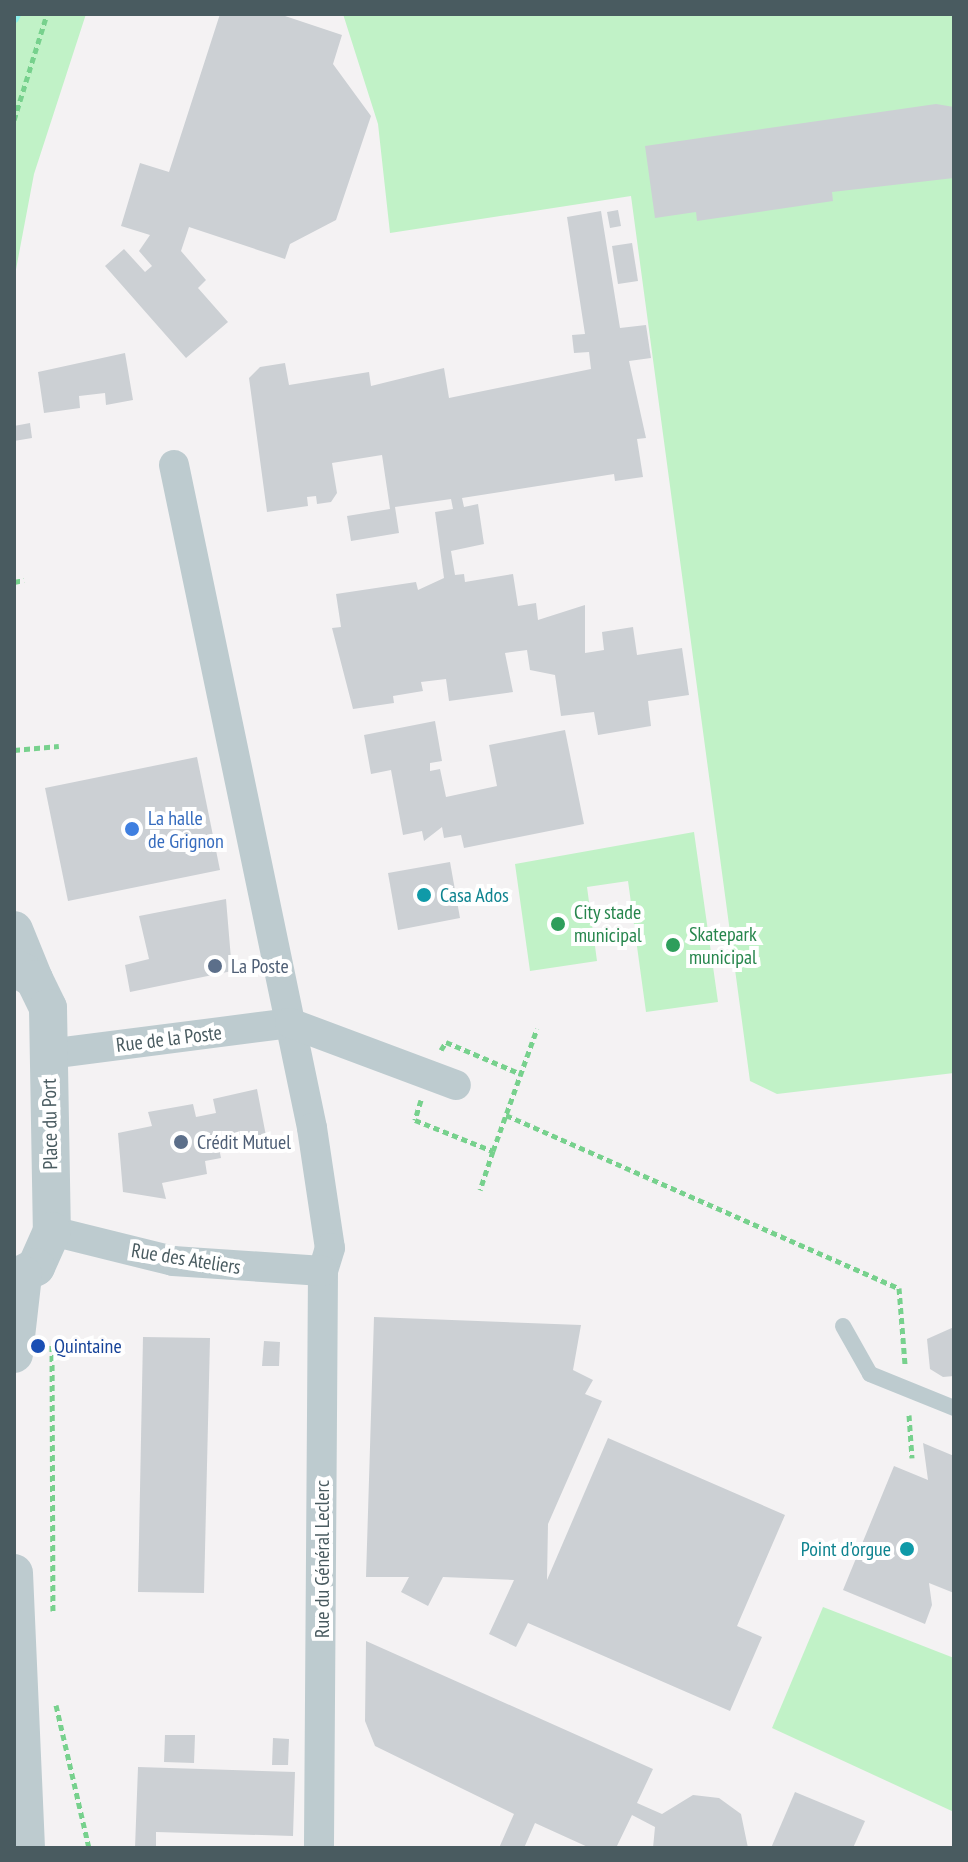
<!DOCTYPE html>
<html>
<head>
<meta charset="utf-8">
<style>
  body { margin:0 }
  #map { position:relative; width:968px; height:1862px; overflow:hidden; background:#f4f2f3; font-family:"PT Sans Narrow",sans-serif }
  div>[style] { position:absolute }
  .green>* { inset:0; background:#c1f2c7 }
  .stream>* { height:9px; margin:-4.5px; padding:0 4.5px; transform-origin:4.5px; border-radius:4.5px; background:#8df0eb }
  .building>* { inset:0; background:#ccd0d4 }
  .path>* { height:5px; margin-top:-2.5px; transform-origin:0; background:repeating-linear-gradient(90deg,#77d18d 0 6px,transparent 0 10px) }
  .service>* { height:16px; margin:-8px; padding:0 8px; transform-origin:8px; border-radius:8px; background:#bdcbcf }
  .minor>* { height:30px; margin:-15px; padding:0 15px; transform-origin:15px; border-radius:15px; background:#bdcbcf }
  .tertiary>* { height:38px; margin:-19px; padding:0 19px; transform-origin:19px; border-radius:19px; background:#bdcbcf }
  .dots>* { width:22px; height:22px; translate:-50% -50%; box-sizing:border-box; border:4px solid #fff; border-radius:50% }
  span { translate:-50% -50%; white-space:nowrap; text-align:center; line-height:1.15; -webkit-text-stroke:8px #fff; paint-order:stroke }
  .shop-label { font-size:20px; color:#366cbe }
  .left { translate:0 -50%; text-align:left }
  .culture-label { font-size:20px; color:#0d838f }
  .right { translate:-100% -50%; text-align:right }
  .leisure-label { font-size:20px; color:#27864d }
  .service-label { font-size:20px; color:#4e5e75 }
  .street-label { font-size:20px; color:#495b60 }
  .transit-label { font-size:20px; color:#164399 }
  .frame { position:absolute; inset:0; border:16px solid #495b60; pointer-events:none }
</style>
</head>
<body>
<div id="map">
  <div class="green">
    <div style="clip-path:polygon(14px 14px,86px 14px,34px 174px,14px 280px)"></div>
    <div style="clip-path:polygon(343px 14px,954px 14px,954px 1073px,777px 1094px,750px 1081px,631px 196px,390px 233px,378px 124px)"></div>
    <div style="clip-path:polygon(694px 832px,718px 1002px,646px 1012px,628px 881px,587px 887px,597px 961px,530px 971px,515px 864px)"></div>
    <div style="clip-path:polygon(823px 1607px,954px 1658px,954px 1812px,772px 1728px)"></div>
  </div>
  <div class="stream">
    <div style="left:14px;top:18px;width:4px;rotate:-63deg"></div>
  </div>
  <div class="building">
    <div style="clip-path:polygon(220px 14px,279px 14px,342px 35px,333px 64px,371px 116px,336px 220px,290px 244px,285px 259px,189px 227px,181px 251px,206px 280px,198px 288px,228px 322px,186px 358px,105px 266px,124px 249px,145px 272px,152px 266px,139px 251px,150px 235px,121px 226px,140px 163px,169px 172px)"></div>
    <div style="clip-path:polygon(936px 104px,954px 107px,954px 178px,832px 192px,833px 201px,697px 221px,696px 212px,655px 218px,645px 146px)"></div>
    <div style="clip-path:polygon(618px 210px,621px 226px,610px 228px,607px 212px)"></div>
    <div style="clip-path:polygon(601px 211px,620px 328px,646px 325px,651px 358px,629px 361px,646px 438px,637px 439px,643px 477px,615px 481px,614px 474px,462px 498px,464px 507px,478px 504px,484px 544px,451px 551px,455px 575px,464px 574px,465px 582px,513px 574px,518px 606px,536px 603px,538px 620px,585px 605px,585px 653px,604px 650px,602px 632px,633px 627px,637px 655px,682px 648px,689px 695px,648px 701px,651px 726px,598px 735px,594px 712px,561px 716px,555px 675px,530px 670px,527px 650px,505px 653px,513px 692px,449px 701px,446px 679px,421px 682px,423px 691px,393px 696px,394px 703px,353px 709px,332px 628px,341px 627px,336px 594px,416px 582px,418px 590px,444px 578px,435px 512px,453px 509px,451px 499px,395px 507px,399px 533px,351px 541px,347px 516px,390px 509px,382px 455px,332px 463px,337px 493px,331px 502px,317px 504px,316px 496px,307px 497px,308px 506px,267px 512px,249px 378px,260px 367px,285px 363px,289px 385px,369px 372px,371px 386px,444px 368px,449px 398px,591px 369px,589px 352px,574px 353px,572px 335px,585px 334px,567px 217px)"></div>
    <div style="clip-path:polygon(632px 243px,638px 281px,618px 284px,612px 246px)"></div>
    <div style="clip-path:polygon(125px 353px,133px 400px,106px 405px,105px 393px,79px 396px,80px 408px,44px 413px,38px 372px)"></div>
    <div style="clip-path:polygon(30px 423px,32px 438px,14px 441px,14px 426px)"></div>
    <div style="clip-path:polygon(435px 721px,442px 761px,430px 763px,430px 771px,440px 769px,446px 797px,497px 786px,489px 745px,565px 730px,584px 824px,464px 848px,461px 835px,444px 838px,442px 827px,424px 841px,422px 831px,403px 835px,391px 770px,371px 774px,364px 735px)"></div>
    <div style="clip-path:polygon(197px 757px,220px 870px,68px 901px,45px 788px)"></div>
    <div style="clip-path:polygon(450px 862px,460px 918px,398px 930px,388px 873px)"></div>
    <div style="clip-path:polygon(226px 899px,232px 971px,130px 992px,125px 965px,149px 959px,139px 916px)"></div>
    <div style="clip-path:polygon(257px 1089px,266px 1136px,219px 1148px,221px 1158px,205px 1161px,207px 1174px,162px 1183px,166px 1199px,123px 1192px,118px 1133px,152px 1126px,148px 1112px,193px 1104px,196px 1117px,216px 1113px,213px 1099px)"></div>
    <div style="clip-path:polygon(374px 1317px,581px 1325px,573px 1370px,593px 1380px,585px 1394px,602px 1401px,548px 1524px,547px 1580px,608px 1438px,785px 1515px,737px 1626px,762px 1637px,730px 1711px,528px 1623px,516px 1647px,489px 1634px,514px 1580px,443px 1577px,428px 1606px,401px 1592px,409px 1577px,366px 1577px)"></div>
    <div style="clip-path:polygon(954px 1327px,954px 1376px,943px 1377px,930px 1369px,927px 1339px)"></div>
    <div style="clip-path:polygon(143px 1337px,210px 1338px,204px 1593px,138px 1592px)"></div>
    <div style="clip-path:polygon(264px 1341px,280px 1342px,279px 1366px,262px 1366px)"></div>
    <div style="clip-path:polygon(923px 1443px,954px 1456px,954px 1593px,929px 1583px,932px 1605px,925px 1624px,843px 1590px,894px 1466px,928px 1480px)"></div>
    <div style="clip-path:polygon(366px 1641px,653px 1769px,637px 1803px,662px 1814px,693px 1795px,719px 1798px,741px 1814px,748px 1848px,653px 1848px,655px 1827px,632px 1815px,616px 1848px,590px 1848px,535px 1823px,524px 1848px,499px 1848px,514px 1814px,375px 1746px,365px 1721px)"></div>
    <div style="clip-path:polygon(165px 1735px,195px 1735px,194px 1763px,164px 1762px)"></div>
    <div style="clip-path:polygon(273px 1738px,289px 1739px,288px 1765px,272px 1765px)"></div>
    <div style="clip-path:polygon(138px 1767px,295px 1772px,293px 1836px,156px 1832px,156px 1848px,135px 1848px)"></div>
    <div style="clip-path:polygon(795px 1792px,865px 1821px,853px 1848px,771px 1848px)"></div>
  </div>
  <div class="path">
    <div style="left:14px;top:120px;width:111px;rotate:-72.7deg"></div>
    <div style="left:14px;top:582px;width:10px;rotate:-11deg"></div>
    <div style="left:14px;top:750px;width:45px;rotate:-5.1deg"></div>
    <div style="left:441px;top:1050px;width:9px;rotate:-58deg"></div>
    <div style="left:446px;top:1042px;width:82px;rotate:23.1deg"></div>
    <div style="left:421px;top:1100px;width:21px;rotate:107deg"></div>
    <div style="left:415px;top:1120px;width:84px;rotate:21.7deg"></div>
    <div style="left:493px;top:1151px;width:41px;rotate:108.4deg"></div>
    <div style="left:506px;top:1115px;width:429px;rotate:23.8deg"></div>
    <div style="left:899px;top:1288px;width:77px;rotate:85.5deg"></div>
    <div style="left:493px;top:1151px;width:130px;rotate:-70.2deg"></div>
    <div style="left:52px;top:1345px;width:266px;rotate:89.8deg"></div>
    <div style="left:909px;top:1415px;width:43px;rotate:86deg"></div>
    <div style="left:56px;top:1705px;width:147px;rotate:77deg"></div>
  </div>
  <div class="service">
    <div style="left:843px;top:1326px;width:55px;rotate:60.6deg"></div>
    <div style="left:870px;top:1374px;width:91px;rotate:22deg"></div>
  </div>
  <div class="minor">
    <div style="left:174px;top:465px;width:677px;rotate:78.24deg"></div>
    <div style="left:312px;top:1128px;width:121px;rotate:81.5deg"></div>
    <div style="left:330px;top:1248px;width:24px;rotate:107deg"></div>
    <div style="left:323px;top:1271px;width:577px;rotate:90.4deg"></div>
    <div style="left:49px;top:1054px;width:243px;rotate:-7.3deg"></div>
    <div style="left:290px;top:1023px;width:177px;rotate:20.5deg"></div>
    <div style="left:52px;top:1231px;width:125px;rotate:13.9deg"></div>
    <div style="left:173px;top:1261px;width:150px;rotate:3.8deg"></div>
  </div>
  <div class="tertiary">
    <div style="left:14px;top:930px;width:53px;rotate:67.8deg"></div>
    <div style="left:14px;top:967px;width:23px;rotate:31deg"></div>
    <div style="left:34px;top:979px;width:32px;rotate:64deg"></div>
    <div style="left:48px;top:1008px;width:223px;rotate:89deg"></div>
    <div style="left:52px;top:1231px;width:39px;rotate:114deg"></div>
    <div style="left:36px;top:1267px;width:25px;rotate:153deg"></div>
    <div style="left:14px;top:1354px;width:80px;rotate:-83.5deg"></div>
    <div style="left:14px;top:1573px;width:275px;rotate:87.5deg"></div>
  </div>
  <div class="dots">
    <div style="left:132px;top:829px;background:#3f7fe0"></div>
    <div style="left:424px;top:895px;background:#0f9aa8"></div>
    <div style="left:558px;top:924px;background:#2e9e5b"></div>
    <div style="left:673px;top:945px;background:#2e9e5b"></div>
    <div style="left:215px;top:966px;background:#5c6f8a"></div>
    <div style="left:181px;top:1142px;background:#5c6f8a"></div>
    <div style="left:38px;top:1346px;background:#1a4fb4"></div>
    <div style="left:907px;top:1549px;background:#0f9aa8"></div>
  </div>
  <div class="shop-label">
    <span class="left" style="left:148px;top:830px">La halle<br>de Grignon</span>
  </div>
  <div class="culture-label">
    <span class="left" style="left:440px;top:895px">Casa Ados</span>
    <span class="right" style="left:891px;top:1549px">Point d'orgue</span>
  </div>
  <div class="leisure-label">
    <span class="left" style="left:574px;top:924px">City stade<br>municipal</span>
    <span class="left" style="left:689px;top:946px">Skatepark<br>municipal</span>
  </div>
  <div class="service-label">
    <span class="left" style="left:231px;top:966px">La Poste</span>
    <span class="left" style="left:197px;top:1142px">Crédit Mutuel</span>
  </div>
  <div class="street-label">
    <span style="left:169px;top:1039px;rotate:-7deg">Rue de la Poste</span>
    <span style="left:50px;top:1124px;rotate:-91deg">Place du Port</span>
    <span style="left:186px;top:1259px;rotate:9deg">Rue des Ateliers</span>
    <span style="left:322px;top:1559px;rotate:-90deg">Rue du Général Leclerc</span>
  </div>
  <div class="transit-label">
    <span class="left" style="left:54px;top:1346px">Quintaine</span>
  </div>
  <div class="frame"></div>
</div>
</body>
</html>
